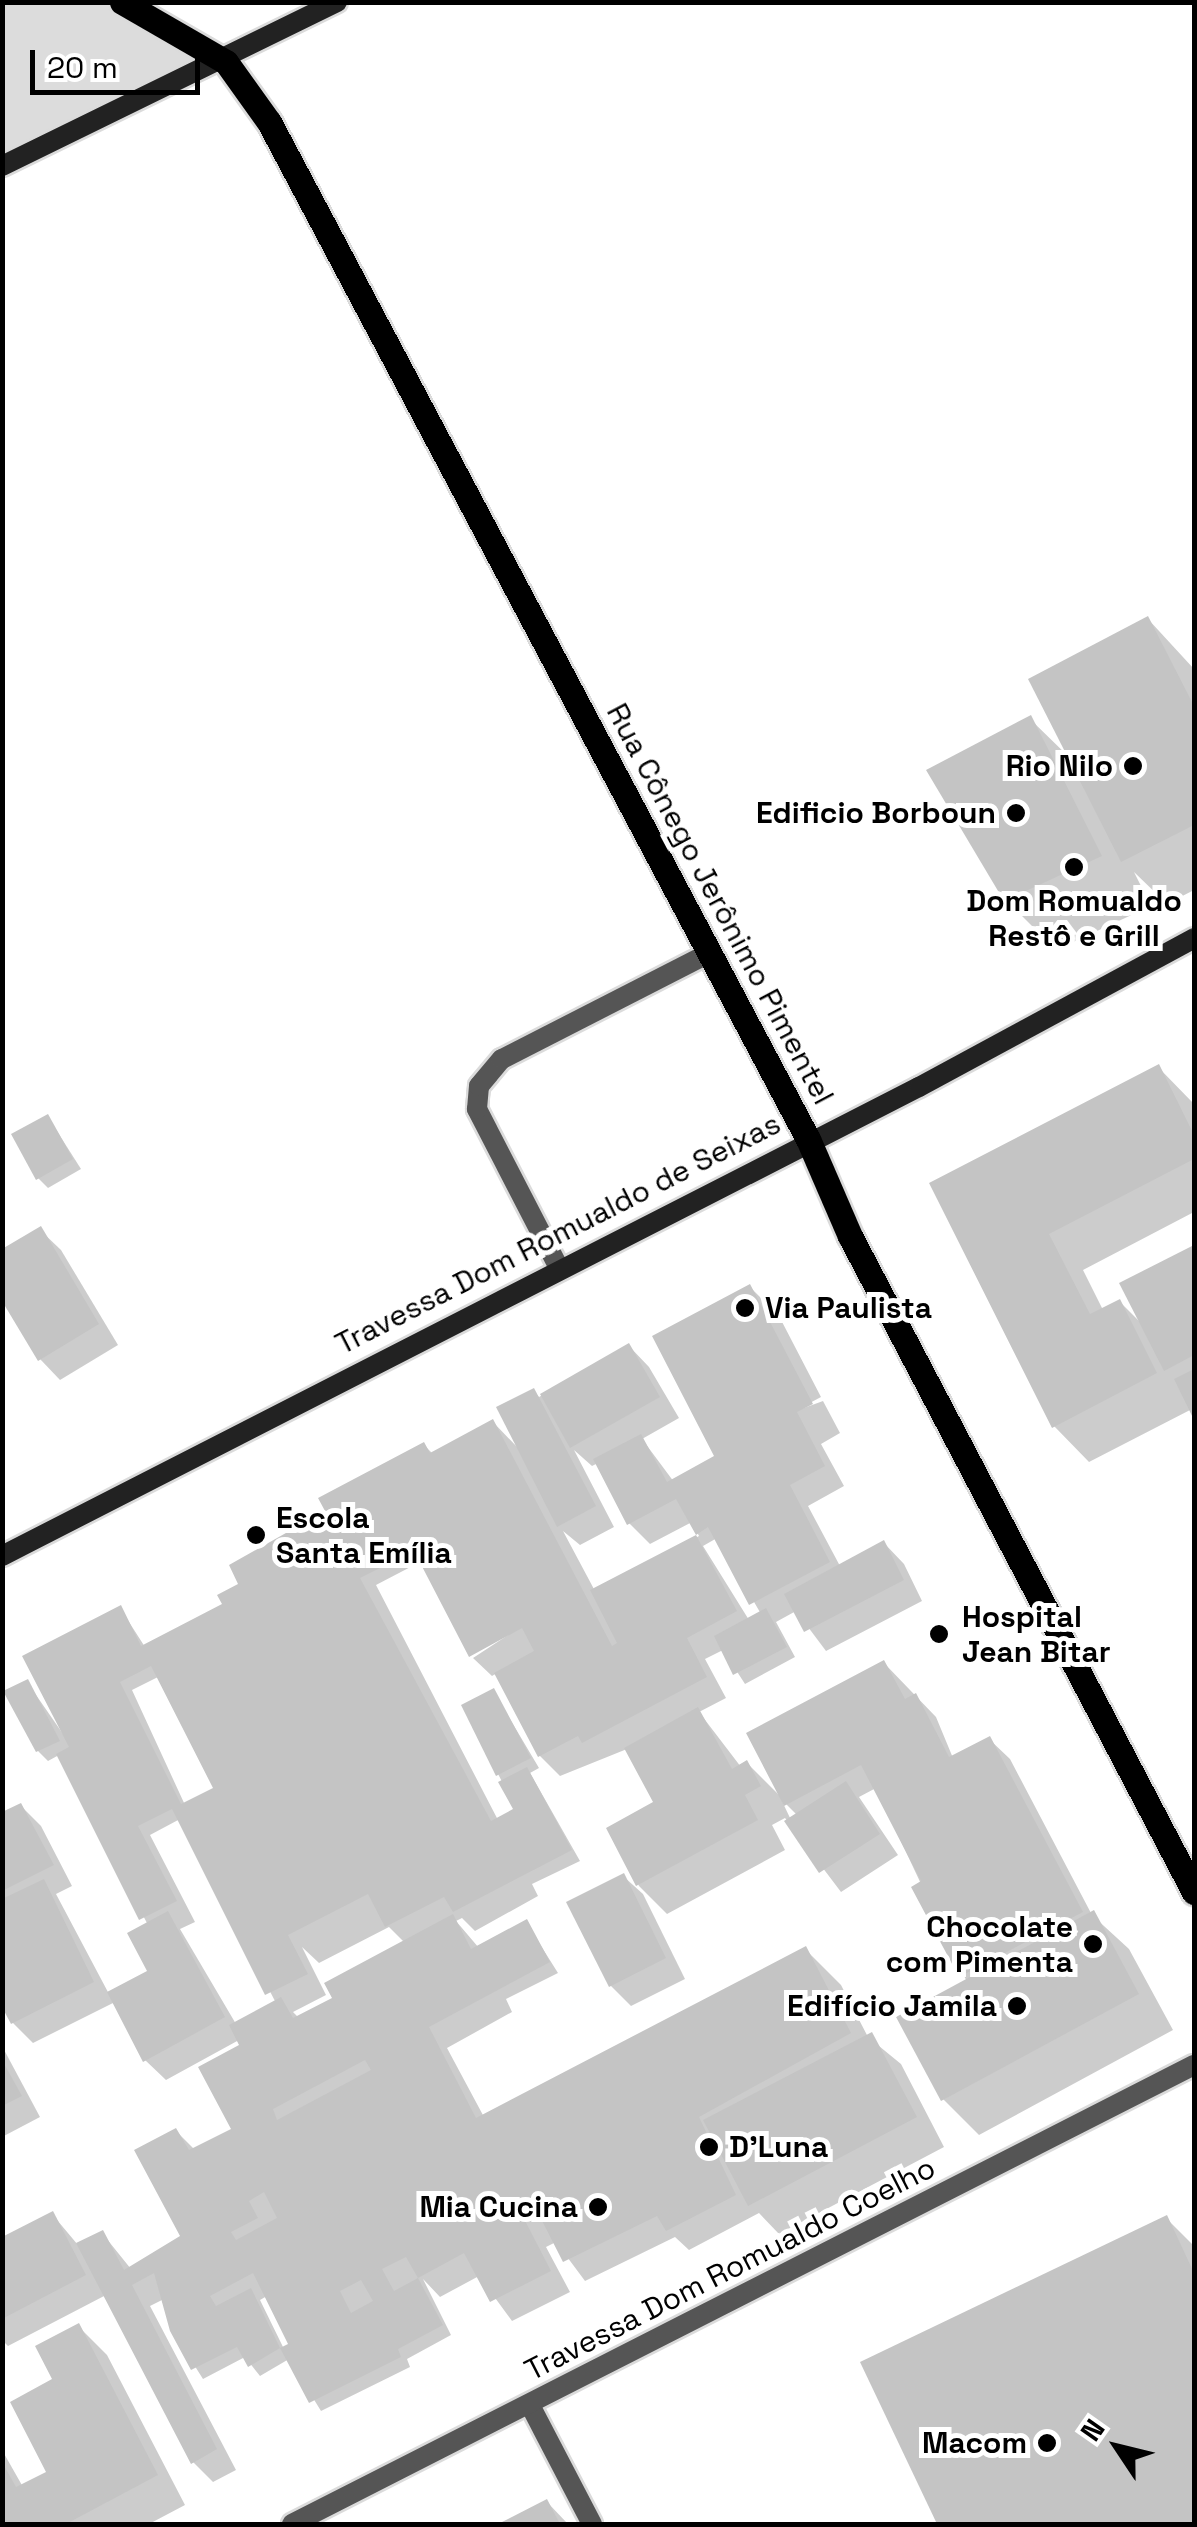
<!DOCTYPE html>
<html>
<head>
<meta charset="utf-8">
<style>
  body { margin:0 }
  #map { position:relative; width:1197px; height:2527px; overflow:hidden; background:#fff; font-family:"Space Grotesk",sans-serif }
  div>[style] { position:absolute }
  .green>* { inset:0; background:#dcdcdc }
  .shadow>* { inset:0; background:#0003 }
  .building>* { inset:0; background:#c4c4c4 }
  .roads { filter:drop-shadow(2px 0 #dbdbdb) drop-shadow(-2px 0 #dbdbdb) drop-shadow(0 2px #dbdbdb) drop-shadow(0 -2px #dbdbdb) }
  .lane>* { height:20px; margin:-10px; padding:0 10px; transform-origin:10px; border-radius:10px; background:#555 }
  .street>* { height:20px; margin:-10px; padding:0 10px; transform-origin:10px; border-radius:10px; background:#555 }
  .secondary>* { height:20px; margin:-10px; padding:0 10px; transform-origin:10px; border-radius:10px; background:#222 }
  .primary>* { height:25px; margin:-12.5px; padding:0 12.5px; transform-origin:12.5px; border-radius:12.5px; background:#000 }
  .dots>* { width:28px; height:28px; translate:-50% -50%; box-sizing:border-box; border:5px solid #fff; border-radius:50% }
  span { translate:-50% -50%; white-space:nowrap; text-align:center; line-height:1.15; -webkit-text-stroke:10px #fff; paint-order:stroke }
  .poi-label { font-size:30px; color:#000; font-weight:700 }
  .right { translate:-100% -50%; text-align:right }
  .left { translate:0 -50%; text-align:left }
  .street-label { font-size:30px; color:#000 }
  .frame { position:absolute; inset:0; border:5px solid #000; pointer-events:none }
  .north { position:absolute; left:1067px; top:2397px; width:100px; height:100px; -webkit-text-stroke:8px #fff; paint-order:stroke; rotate:305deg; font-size:28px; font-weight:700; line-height:40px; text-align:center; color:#000 }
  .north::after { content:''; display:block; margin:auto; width:35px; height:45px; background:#000; clip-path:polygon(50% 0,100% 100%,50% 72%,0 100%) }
  .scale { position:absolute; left:30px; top:50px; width:170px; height:45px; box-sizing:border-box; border:5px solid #000; border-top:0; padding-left:12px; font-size:30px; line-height:35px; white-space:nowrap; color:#000; -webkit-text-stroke:8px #fff; paint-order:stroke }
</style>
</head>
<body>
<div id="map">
  <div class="green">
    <div style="clip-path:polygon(3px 3px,141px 3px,214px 47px,3px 166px)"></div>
  </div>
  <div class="shadow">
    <div style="clip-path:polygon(1148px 619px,1194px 669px,1194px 890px,1167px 904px,1134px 872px,1151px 906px,1056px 950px,1006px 900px,1030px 719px,1070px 758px)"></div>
    <div style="clip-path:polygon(1158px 1067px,1194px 1104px,1194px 1212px,1083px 1270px,1103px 1310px,1120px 1302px,1141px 1323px,1123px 1284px,1194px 1248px,1194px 1414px,1192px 1409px,1089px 1462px,1054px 1426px,932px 1184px)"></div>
    <div style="clip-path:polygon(48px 1117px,81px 1169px,48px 1188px,38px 1178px)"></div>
    <div style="clip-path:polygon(40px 1230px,61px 1250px,118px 1345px,60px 1380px,40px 1359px)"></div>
    <div style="clip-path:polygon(evenodd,750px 1287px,779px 1316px,821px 1397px,793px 1412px,823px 1401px,840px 1433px,821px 1444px,844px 1486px,808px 1506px,840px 1566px,884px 1543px,904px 1564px,922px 1601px,826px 1651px,796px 1611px,776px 1622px,795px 1657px,745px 1684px,723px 1650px,705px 1659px,726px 1698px,699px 1712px,741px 1767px,747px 1763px,782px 1798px,884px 1663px,936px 1717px,953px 1758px,989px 1739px,1010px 1759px,1092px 1915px,1129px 1949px,1173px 2030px,979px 2135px,943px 2099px,967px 1982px,876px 1788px,859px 1797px,898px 1855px,841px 1892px,785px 1818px,772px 1825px,785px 1850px,667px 1914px,639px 1886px,609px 1829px,656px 1803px,627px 1749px,560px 1776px,540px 1756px,497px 1673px,492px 1676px,473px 1658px,525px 1624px,422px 1561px,376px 1585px,498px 1820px,517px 1810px,498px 1774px,494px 1692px,539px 1768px,530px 1773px,580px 1861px,532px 1884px,538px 1896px,475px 1931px,462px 1918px,456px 1921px,479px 1948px,526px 1922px,558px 1973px,506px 1999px,512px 2012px,447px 2048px,484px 2117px,805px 1949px,841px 1985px,868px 2037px,901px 2064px,944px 2147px,779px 2234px,759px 2213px,689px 2250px,675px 2237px,585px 2281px,556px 2242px,546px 2247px,570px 2292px,512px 2321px,479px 2276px,440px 2297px,423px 2279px,451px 2335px,407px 2359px,410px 2367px,321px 2411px,289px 2359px,260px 2376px,245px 2357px,203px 2379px,172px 2330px,162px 2300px,150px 2306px,236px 2470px,213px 2482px,193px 2462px,106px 2295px,8px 2346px,2px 2340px,2px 2240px,52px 2214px,78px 2245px,102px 2233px,131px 2269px,183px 2237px,176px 2131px,195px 2150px,234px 2130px,242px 2046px,239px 2040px,166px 2080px,145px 2060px,115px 2002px,33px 2043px,13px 2023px,2px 2002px,2px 1815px,21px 1806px,41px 1826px,72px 1886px,56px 1894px,109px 1994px,151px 1971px,148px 1925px,59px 1755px,48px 1761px,38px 1751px,27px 1682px,70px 1744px,120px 1608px,145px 1647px,225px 1606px,324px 1514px,424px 1445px,433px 1454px,493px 1422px,518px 1448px,533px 1391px,539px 1397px,629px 1346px,649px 1367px,679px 1418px,642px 1439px,674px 1482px,718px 1457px,750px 1287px,574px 1450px,592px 1466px,598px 1463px,629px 1523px,650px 1544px,692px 1522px,699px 1536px,595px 1591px,563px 1531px,580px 1545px,614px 1527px,574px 1450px,750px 1287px,717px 1538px,761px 1614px,749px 1620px,703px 1546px,717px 1538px,750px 1287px,160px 1676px,220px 1798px,185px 1805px,132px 1690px,160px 1676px,750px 1287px,781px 1799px,797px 1815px,791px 1820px,781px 1799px,750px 1287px,180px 1819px,276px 2003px,236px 2024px,180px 1929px,195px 1922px,150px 1835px,180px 1819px,750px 1287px,389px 1927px,405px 1943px,335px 1999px,299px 2018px,293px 2012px,326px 1995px,302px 1947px,319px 1963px,389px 1927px,750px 1287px,267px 2296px,292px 2345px,284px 2349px,260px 2300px,267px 2296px)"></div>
    <div style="clip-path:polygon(623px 1876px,643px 1894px,685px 1979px,631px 2006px,611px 1986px)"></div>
    <div style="clip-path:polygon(2px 2046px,40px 2117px,2px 2137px)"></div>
    <div style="clip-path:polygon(1166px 2218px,1194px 2246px,1194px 2524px,940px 2524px,864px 2363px)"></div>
    <div style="clip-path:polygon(78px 2326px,107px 2355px,185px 2505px,149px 2524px,2px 2524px,2px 2450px,23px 2487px,49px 2473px,55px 2380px)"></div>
    <div style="clip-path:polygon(547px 2502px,568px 2524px,504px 2524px)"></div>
  </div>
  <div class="building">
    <div style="clip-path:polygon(1148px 616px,1194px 706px,1194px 825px,1121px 862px,1028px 679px)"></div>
    <div style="clip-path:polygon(1031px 715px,1102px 856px,1004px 901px,926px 770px)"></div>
    <div style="clip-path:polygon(1159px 1064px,1194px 1135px,1194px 1159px,1049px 1234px,1090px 1314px,1120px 1299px,1157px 1373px,1052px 1428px,929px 1183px)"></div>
    <div style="clip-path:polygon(48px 1114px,73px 1159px,36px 1180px,11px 1134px)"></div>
    <div style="clip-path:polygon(41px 1226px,99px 1324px,38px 1361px,2px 1301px,2px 1249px)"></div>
    <div style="clip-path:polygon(1194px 1245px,1194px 1355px,1164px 1371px,1119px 1283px)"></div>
    <div style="clip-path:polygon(750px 1284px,813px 1404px,797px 1412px,825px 1466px,790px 1485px,830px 1562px,749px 1605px,708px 1527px,696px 1535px,676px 1499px,627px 1525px,593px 1459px,641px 1434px,667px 1482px,714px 1456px,652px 1336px)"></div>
    <div style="clip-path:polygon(629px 1343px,660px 1397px,570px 1448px,540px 1394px)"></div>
    <div style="clip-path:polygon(1194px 1369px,1194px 1420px,1174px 1379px)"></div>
    <div style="clip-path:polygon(534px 1388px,596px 1506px,557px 1527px,496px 1407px)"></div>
    <div style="clip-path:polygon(evenodd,493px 1419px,612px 1646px,617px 1643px,590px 1590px,696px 1535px,737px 1611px,687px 1638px,707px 1677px,582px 1743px,578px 1736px,538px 1757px,494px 1673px,534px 1651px,522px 1628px,469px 1657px,414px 1551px,360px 1578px,491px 1821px,513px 1809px,498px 1782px,527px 1767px,572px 1850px,453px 1912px,444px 1897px,385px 1927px,368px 1894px,288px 1935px,308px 1974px,265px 1995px,172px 1809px,138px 1826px,177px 1901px,139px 1920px,56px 1754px,69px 1747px,22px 1656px,121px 1605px,141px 1646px,222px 1604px,217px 1595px,238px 1584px,229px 1565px,325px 1511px,318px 1498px,424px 1442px,430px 1453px,493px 1419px,151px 1666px,213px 1788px,181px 1804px,120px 1682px,151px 1666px)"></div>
    <div style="clip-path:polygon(884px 1540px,904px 1580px,804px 1632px,784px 1594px)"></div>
    <div style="clip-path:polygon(766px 1608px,787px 1647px,733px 1675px,714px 1636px)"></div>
    <div style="clip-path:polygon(884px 1660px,905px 1699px,916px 1693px,949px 1757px,990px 1736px,1083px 1912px,959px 1977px,911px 1887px,921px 1881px,861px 1765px,784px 1806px,746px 1733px)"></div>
    <div style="clip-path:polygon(28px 1679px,60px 1741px,36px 1752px,3px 1691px)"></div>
    <div style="clip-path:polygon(494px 1688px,531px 1758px,496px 1776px,461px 1705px)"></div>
    <div style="clip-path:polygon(698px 1707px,732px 1769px,747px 1760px,761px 1786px,745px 1795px,758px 1820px,636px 1886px,606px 1828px,653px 1802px,624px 1748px)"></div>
    <div style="clip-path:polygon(846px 1781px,880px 1834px,819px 1873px,784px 1821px)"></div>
    <div style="clip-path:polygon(21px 1803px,54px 1865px,2px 1891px,2px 1812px)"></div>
    <div style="clip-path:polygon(624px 1873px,666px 1958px,609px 1987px,566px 1902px)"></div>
    <div style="clip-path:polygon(44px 1879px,94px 1982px,11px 2024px,2px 2007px,2px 1899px)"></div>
    <div style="clip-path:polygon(1094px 1910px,1139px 1994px,941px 2101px,896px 2017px)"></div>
    <div style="clip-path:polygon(168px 1911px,225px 2017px,143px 2062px,107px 1992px,147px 1971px,127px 1933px)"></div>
    <div style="clip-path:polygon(evenodd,453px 1914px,471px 1949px,527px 1919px,550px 1962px,429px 2027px,476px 2118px,806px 1946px,851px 2033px,699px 2117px,736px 2195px,666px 2231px,657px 2216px,563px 2262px,533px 2203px,519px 2209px,551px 2271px,490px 2302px,464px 2253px,418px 2278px,406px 2257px,382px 2269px,394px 2291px,418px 2278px,443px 2325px,398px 2349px,401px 2357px,309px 2403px,280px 2348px,248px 2367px,237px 2347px,191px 2370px,170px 2331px,154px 2273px,132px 2285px,217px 2449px,191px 2464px,76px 2243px,103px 2230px,124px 2270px,180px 2236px,134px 2150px,176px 2128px,189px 2150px,231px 2129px,198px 2067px,239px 2045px,229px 2025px,281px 1997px,293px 2018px,332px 1998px,324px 1983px,453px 1914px,365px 2060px,371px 2070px,277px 2120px,273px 2109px,365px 2060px,453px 1914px,264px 2192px,277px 2218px,236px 2240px,231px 2232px,258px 2218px,249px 2201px,264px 2192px,453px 1914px,253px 2273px,288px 2344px,280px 2348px,251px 2288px,216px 2306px,210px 2296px,253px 2273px,453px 1914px,361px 2280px,373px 2301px,351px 2313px,340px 2291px,361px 2280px)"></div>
    <div style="clip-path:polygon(872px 2032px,917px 2117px,748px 2206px,703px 2120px)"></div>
    <div style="clip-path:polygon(2px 2060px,22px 2096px,2px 2106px)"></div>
    <div style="clip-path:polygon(53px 2211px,86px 2275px,2px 2319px,2px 2237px)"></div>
    <div style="clip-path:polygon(1167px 2215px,1194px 2273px,1194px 2524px,937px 2524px,860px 2362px)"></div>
    <div style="clip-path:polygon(79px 2323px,158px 2475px,66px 2524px,2px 2524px,2px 2462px,16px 2487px,46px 2472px,10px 2402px,52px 2379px,35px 2346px)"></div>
    <div style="clip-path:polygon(547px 2499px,560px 2524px,498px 2524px)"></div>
  </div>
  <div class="roads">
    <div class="lane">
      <div style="left:559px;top:1268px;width:179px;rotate:-117.3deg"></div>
      <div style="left:477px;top:1109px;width:23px;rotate:-85deg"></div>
      <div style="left:479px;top:1086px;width:35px;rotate:-50deg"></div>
      <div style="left:502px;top:1059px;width:233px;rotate:-27.1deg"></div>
    </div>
    <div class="street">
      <div style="left:530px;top:2405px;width:134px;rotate:62.5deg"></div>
      <div style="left:292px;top:2524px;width:1012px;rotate:-26.97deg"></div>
    </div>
    <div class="secondary">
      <div style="left:2px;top:166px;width:373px;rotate:-26.1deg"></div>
      <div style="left:2px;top:1556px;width:1030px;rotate:-27.09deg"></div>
      <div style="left:919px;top:1087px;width:313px;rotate:-28.4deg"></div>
    </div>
    <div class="primary">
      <div style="left:122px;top:2px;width:120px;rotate:30deg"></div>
      <div style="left:226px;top:62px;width:74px;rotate:54.4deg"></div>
      <div style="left:269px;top:122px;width:1151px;rotate:62.08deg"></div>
      <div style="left:808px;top:1139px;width:106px;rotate:66.6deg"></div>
      <div style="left:850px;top:1236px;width:741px;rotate:62.33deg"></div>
    </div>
  </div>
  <div class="dots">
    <div style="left:1133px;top:766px;background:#000"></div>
    <div style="left:1016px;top:813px;background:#000"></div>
    <div style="left:1074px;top:867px;background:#000"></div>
    <div style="left:745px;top:1308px;background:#000"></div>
    <div style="left:256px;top:1535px;background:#000"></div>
    <div style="left:939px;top:1634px;background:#000"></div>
    <div style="left:1093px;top:1944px;background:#000"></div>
    <div style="left:1017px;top:2006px;background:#000"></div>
    <div style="left:709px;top:2147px;background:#000"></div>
    <div style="left:598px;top:2207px;background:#000"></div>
    <div style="left:1047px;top:2443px;background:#000"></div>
  </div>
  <div class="poi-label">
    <span class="right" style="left:1113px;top:766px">Rio Nilo</span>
    <span class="right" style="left:996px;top:813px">Edificio Borboun</span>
    <span style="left:1074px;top:918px">Dom Romualdo<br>Restô e Grill</span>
    <span class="left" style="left:765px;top:1308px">Via Paulista</span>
    <span class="left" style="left:276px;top:1535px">Escola<br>Santa Emília</span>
    <span class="left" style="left:962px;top:1634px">Hospital<br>Jean Bitar</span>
    <span class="right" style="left:1073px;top:1944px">Chocolate<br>com Pimenta</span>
    <span class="right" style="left:997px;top:2006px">Edifício Jamila</span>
    <span class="left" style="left:729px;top:2147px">D'Luna</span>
    <span class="right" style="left:578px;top:2207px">Mia Cucina</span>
    <span class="right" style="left:1027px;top:2443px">Macom</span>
  </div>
  <div class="street-label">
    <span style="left:720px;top:904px;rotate:62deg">Rua Cônego Jerônimo Pimentel</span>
    <span style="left:558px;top:1234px;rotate:-27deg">Travessa Dom Romualdo de Seixas</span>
    <span style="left:730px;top:2269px;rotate:-27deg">Travessa Dom Romualdo Coelho</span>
  </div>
  <div class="frame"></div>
  <div class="north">N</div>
  <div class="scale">20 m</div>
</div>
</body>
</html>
